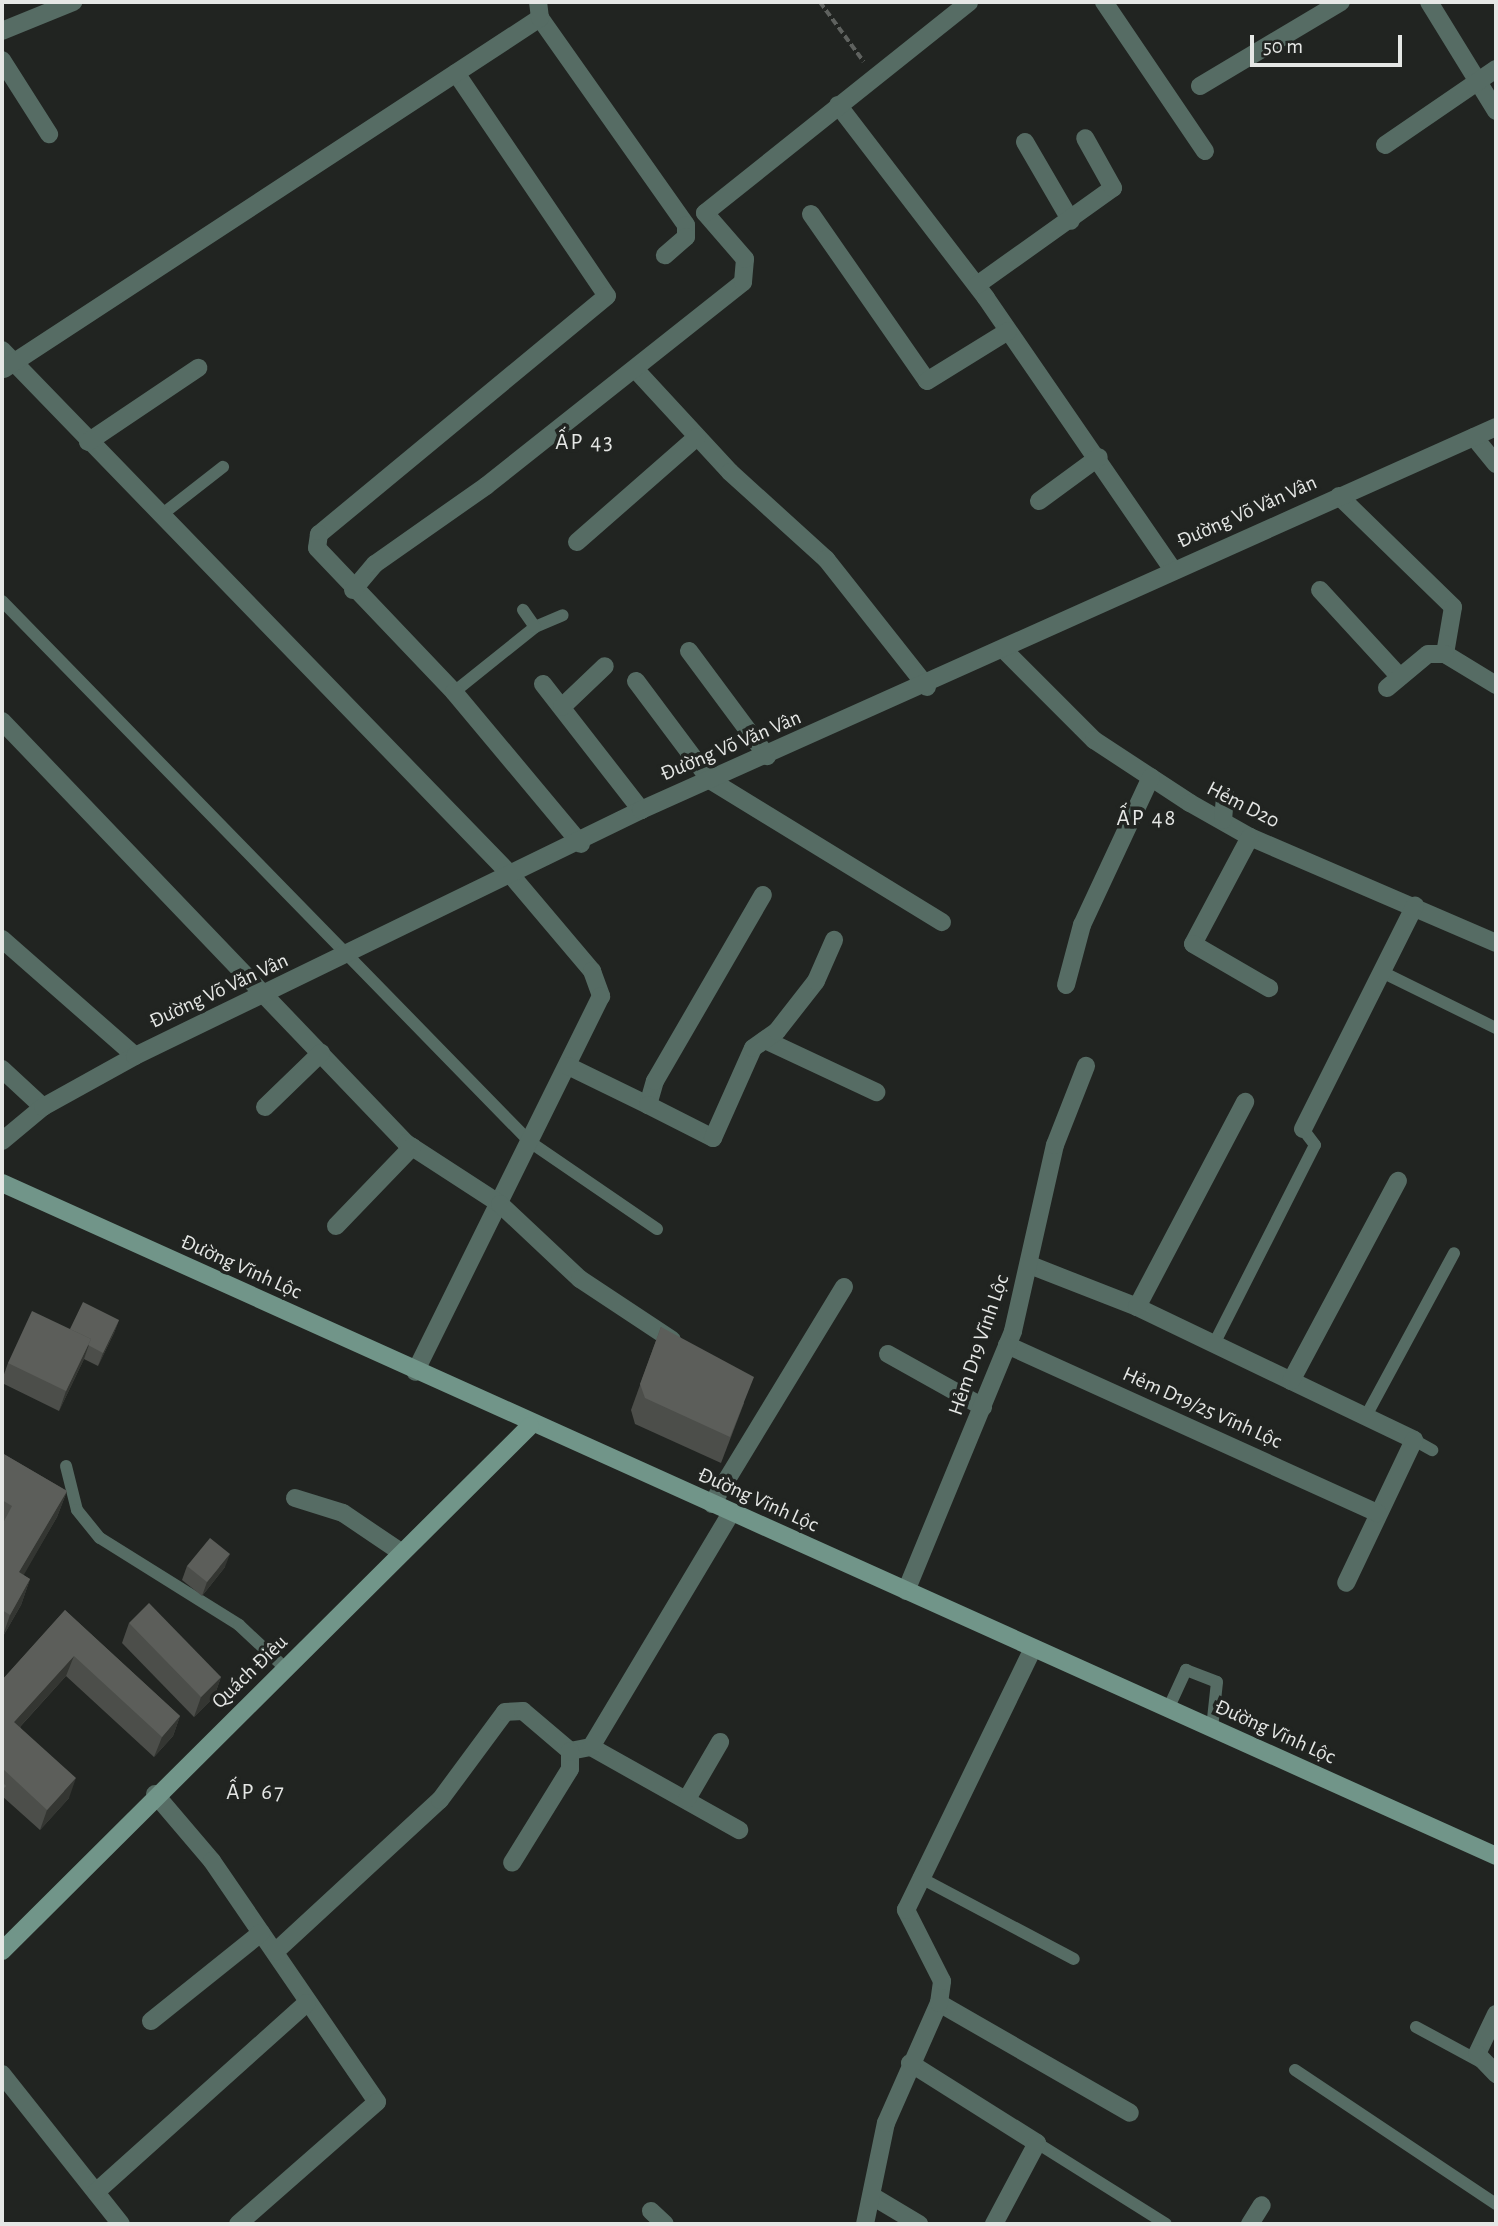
<!DOCTYPE html>
<html>
<head>
<meta charset="utf-8">
<style>
  body { margin:0 }
  #map { position:relative; width:1498px; height:2226px; overflow:hidden; background:#212421; font-family:"Alegreya Sans",sans-serif }
  div>[style] { position:absolute }
  .path>* { height:3.5px; margin-top:-1.75px; transform-origin:0; background:repeating-linear-gradient(90deg,#5f625f 0 7px,transparent 0 10.5px) }
  .service>* { height:12px; margin:-6px; padding:0 6px; transform-origin:6px; border-radius:6px; background:#566c64 }
  .minor>* { height:18px; margin:-9px; padding:0 9px; transform-origin:9px; border-radius:9px; background:#566c64 }
  .tertiary>* { height:18px; margin:-9px; padding:0 9px; transform-origin:9px; border-radius:9px; background:#566c64 }
  .secondary>* { height:18px; margin:-9px; padding:0 9px; transform-origin:9px; border-radius:9px; background:#719589 }
  .wall>* { inset:0; background:#4c4e4a }
  .shaded-wall>* { inset:0; background:#343632 }
  .building>* { inset:0; background:#5c5e5a }
  span { translate:-50% -50%; white-space:nowrap; text-align:center; line-height:1.15; -webkit-text-stroke:7px #212421; paint-order:stroke }
  .street-label { font-size:21px; color:#e5e7e5 }
  .neighbourhood-label { font-size:23px; color:#e5e7e5; letter-spacing:2px }
  .frame { position:absolute; inset:0; border:4px solid #e5e7e5; pointer-events:none }
  .scale { position:absolute; left:1250px; top:35px; width:152px; height:32px; box-sizing:border-box; border:4px solid #e5e7e5; border-top:0; padding-left:9px; font-size:21px; line-height:24px; white-space:nowrap; color:#e5e7e5; -webkit-text-stroke:5px #212421; paint-order:stroke }
</style>
</head>
<body>
<div id="map">
  <div class="path">
    <div style="left:820px;top:2px;width:74px;rotate:53.7deg"></div>
  </div>
  <div class="service">
    <div style="left:160px;top:516px;width:80px;rotate:-37.9deg"></div>
    <div style="left:2px;top:601px;width:756px;rotate:45.7deg"></div>
    <div style="left:530px;top:1142px;width:154px;rotate:34.4deg"></div>
    <div style="left:535px;top:627px;width:30px;rotate:-23deg"></div>
    <div style="left:454px;top:692px;width:104px;rotate:-38.7deg"></div>
    <div style="left:535px;top:627px;width:21px;rotate:-125deg"></div>
    <div style="left:1384px;top:973px;width:125px;rotate:26.2deg"></div>
    <div style="left:1214px;top:1344px;width:223px;rotate:-63.1deg"></div>
    <div style="left:1315px;top:1145px;width:20px;rotate:-127deg"></div>
    <div style="left:1366px;top:1416px;width:185px;rotate:-61.6deg"></div>
    <div style="left:1414px;top:1440px;width:21px;rotate:29deg"></div>
    <div style="left:66px;top:1466px;width:45px;rotate:76deg"></div>
    <div style="left:77px;top:1510px;width:36px;rotate:51deg"></div>
    <div style="left:100px;top:1538px;width:164px;rotate:32deg"></div>
    <div style="left:239px;top:1625px;width:64px;rotate:43.1deg"></div>
    <div style="left:1169px;top:1707px;width:41px;rotate:-65.3deg"></div>
    <div style="left:1186px;top:1670px;width:33px;rotate:21deg"></div>
    <div style="left:1217px;top:1682px;width:46px;rotate:96.2deg"></div>
    <div style="left:919px;top:1877px;width:175px;rotate:27.9deg"></div>
    <div style="left:1416px;top:2027px;width:72px;rotate:28.4deg"></div>
    <div style="left:1295px;top:2070px;width:242px;rotate:33.7deg"></div>
    <div style="left:1037px;top:2143px;width:152px;rotate:32.1deg"></div>
  </div>
  <div class="minor">
    <div style="left:1104px;top:2px;width:180px;rotate:55.9deg"></div>
    <div style="left:1429px;top:2px;width:128px;rotate:58.4deg"></div>
    <div style="left:540px;top:18px;width:253px;rotate:54.8deg"></div>
    <div style="left:686px;top:225px;width:12px;rotate:90deg"></div>
    <div style="left:686px;top:237px;width:28px;rotate:139deg"></div>
    <div style="left:2px;top:31px;width:77px;rotate:-22.2deg"></div>
    <div style="left:2px;top:60px;width:88px;rotate:57.6deg"></div>
    <div style="left:456px;top:73px;width:269px;rotate:55.9deg"></div>
    <div style="left:607px;top:296px;width:374px;rotate:140.4deg"></div>
    <div style="left:319px;top:534px;width:14px;rotate:98deg"></div>
    <div style="left:317px;top:548px;width:199px;rotate:46.4deg"></div>
    <div style="left:454px;top:692px;width:198px;rotate:50.1deg"></div>
    <div style="left:1200px;top:86px;width:164px;rotate:-30.8deg"></div>
    <div style="left:838px;top:105px;width:243px;rotate:52.5deg"></div>
    <div style="left:986px;top:298px;width:330px;rotate:55.5deg"></div>
    <div style="left:1025px;top:142px;width:91px;rotate:59.8deg"></div>
    <div style="left:1385px;top:145px;width:135px;rotate:-34.4deg"></div>
    <div style="left:811px;top:214px;width:203px;rotate:55.2deg"></div>
    <div style="left:927px;top:381px;width:95px;rotate:-31.7deg"></div>
    <div style="left:977px;top:285px;width:167px;rotate:-35.5deg"></div>
    <div style="left:1113px;top:188px;width:57px;rotate:-119.2deg"></div>
    <div style="left:2px;top:350px;width:731px;rotate:45.89deg"></div>
    <div style="left:511px;top:875px;width:126px;rotate:49.8deg"></div>
    <div style="left:592px;top:971px;width:27px;rotate:70deg"></div>
    <div style="left:601px;top:996px;width:419px;rotate:116.3deg"></div>
    <div style="left:4px;top:369px;width:641px;rotate:-33.22deg"></div>
    <div style="left:540px;top:18px;width:16px;rotate:-97deg"></div>
    <div style="left:635px;top:369px;width:140px;rotate:47.3deg"></div>
    <div style="left:730px;top:472px;width:130px;rotate:42.2deg"></div>
    <div style="left:826px;top:559px;width:163px;rotate:51.7deg"></div>
    <div style="left:1474px;top:437px;width:35px;rotate:51deg"></div>
    <div style="left:88px;top:442px;width:133px;rotate:-33.9deg"></div>
    <div style="left:1339px;top:496px;width:159px;rotate:44.2deg"></div>
    <div style="left:1453px;top:607px;width:48px;rotate:99.7deg"></div>
    <div style="left:1445px;top:654px;width:60px;rotate:31.3deg"></div>
    <div style="left:1039px;top:501px;width:74px;rotate:-36.3deg"></div>
    <div style="left:577px;top:542px;width:159px;rotate:-41.2deg"></div>
    <div style="left:353px;top:590px;width:34px;rotate:-50deg"></div>
    <div style="left:375px;top:564px;width:136px;rotate:-35.1deg"></div>
    <div style="left:486px;top:486px;width:328px;rotate:-38.4deg"></div>
    <div style="left:743px;top:282px;width:23px;rotate:-85deg"></div>
    <div style="left:745px;top:259px;width:61px;rotate:-131deg"></div>
    <div style="left:705px;top:213px;width:338px;rotate:-38.6deg"></div>
    <div style="left:1320px;top:590px;width:118px;rotate:47.4deg"></div>
    <div style="left:689px;top:651px;width:131px;rotate:53.4deg"></div>
    <div style="left:1005px;top:651px;width:126px;rotate:45deg"></div>
    <div style="left:1094px;top:740px;width:115px;rotate:33.3deg"></div>
    <div style="left:1190px;top:803px;width:69px;rotate:29.5deg"></div>
    <div style="left:1250px;top:837px;width:268px;rotate:23.3deg"></div>
    <div style="left:636px;top:681px;width:124px;rotate:53.2deg"></div>
    <div style="left:710px;top:780px;width:272px;rotate:31.5deg"></div>
    <div style="left:543px;top:684px;width:160px;rotate:52.1deg"></div>
    <div style="left:1387px;top:688px;width:53px;rotate:-39.7deg"></div>
    <div style="left:1428px;top:654px;width:17px"></div>
    <div style="left:562px;top:707px;width:59px;rotate:-43.6deg"></div>
    <div style="left:2px;top:721px;width:584px;rotate:46.25deg"></div>
    <div style="left:406px;top:1143px;width:112px;rotate:33deg"></div>
    <div style="left:500px;top:1204px;width:110px;rotate:43.2deg"></div>
    <div style="left:580px;top:1279px;width:110px;rotate:33.5deg"></div>
    <div style="left:1223px;top:820px;width:25px;rotate:-85deg"></div>
    <div style="left:1250px;top:837px;width:121px;rotate:118deg"></div>
    <div style="left:1193px;top:944px;width:88px;rotate:30.1deg"></div>
    <div style="left:2px;top:939px;width:177px;rotate:41.3deg"></div>
    <div style="left:1066px;top:985px;width:62px;rotate:-75.1deg"></div>
    <div style="left:1082px;top:925px;width:163px;rotate:-65deg"></div>
    <div style="left:765px;top:1040px;width:123px;rotate:25.1deg"></div>
    <div style="left:568px;top:1066px;width:89px;rotate:26deg"></div>
    <div style="left:648px;top:1105px;width:25px;rotate:-74deg"></div>
    <div style="left:655px;top:1081px;width:215px;rotate:-59.9deg"></div>
    <div style="left:2px;top:1069px;width:56px;rotate:42.8deg"></div>
    <div style="left:648px;top:1105px;width:73px;rotate:26.9deg"></div>
    <div style="left:713px;top:1138px;width:98px;rotate:-66deg"></div>
    <div style="left:753px;top:1048px;width:29px;rotate:-35deg"></div>
    <div style="left:777px;top:1031px;width:63px;rotate:-52deg"></div>
    <div style="left:816px;top:981px;width:45px;rotate:-66.3deg"></div>
    <div style="left:265px;top:1107px;width:78px;rotate:-44deg"></div>
    <div style="left:1303px;top:1129px;width:250px;rotate:-63.4deg"></div>
    <div style="left:336px;top:1226px;width:110px;rotate:-46.1deg"></div>
    <div style="left:1030px;top:1265px;width:115px;rotate:21.4deg"></div>
    <div style="left:1137px;top:1307px;width:307px;rotate:25.6deg"></div>
    <div style="left:1414px;top:1440px;width:158px;rotate:115.4deg"></div>
    <div style="left:1137px;top:1307px;width:232px;rotate:-62.2deg"></div>
    <div style="left:1007px;top:1345px;width:407px;rotate:24.4deg"></div>
    <div style="left:888px;top:1354px;width:109px;rotate:29.2deg"></div>
    <div style="left:1291px;top:1381px;width:227px;rotate:-61.9deg"></div>
    <div style="left:295px;top:1498px;width:50px;rotate:17.4deg"></div>
    <div style="left:343px;top:1513px;width:71px;rotate:34.1deg"></div>
    <div style="left:712px;top:1504px;width:254px;rotate:-58.7deg"></div>
    <div style="left:906px;top:1591px;width:281px;rotate:-67.6deg"></div>
    <div style="left:1013px;top:1331px;width:191px;rotate:-77.3deg"></div>
    <div style="left:1055px;top:1145px;width:85px;rotate:-68.6deg"></div>
    <div style="left:591px;top:1747px;width:170px;rotate:29.3deg"></div>
    <div style="left:570px;top:1751px;width:21px;rotate:-11deg"></div>
    <div style="left:591px;top:1747px;width:273px;rotate:-59.1deg"></div>
    <div style="left:155px;top:1794px;width:88px;rotate:49.6deg"></div>
    <div style="left:212px;top:1861px;width:292px;rotate:55.6deg"></div>
    <div style="left:377px;top:2102px;width:185px;rotate:138.7deg"></div>
    <div style="left:687px;top:1799px;width:66px;rotate:-59.9deg"></div>
    <div style="left:275px;top:1952px;width:224px;rotate:-42.7deg"></div>
    <div style="left:440px;top:1800px;width:109px;rotate:-53.5deg"></div>
    <div style="left:505px;top:1712px;width:18px;rotate:-3deg"></div>
    <div style="left:523px;top:1711px;width:62px;rotate:40.4deg"></div>
    <div style="left:570px;top:1751px;width:18px;rotate:90deg"></div>
    <div style="left:570px;top:1769px;width:110px;rotate:121.7deg"></div>
    <div style="left:939px;top:2003px;width:220px;rotate:29.9deg"></div>
    <div style="left:1496px;top:2014px;width:44px;rotate:115.4deg"></div>
    <div style="left:1477px;top:2054px;width:28px;rotate:46deg"></div>
    <div style="left:151px;top:2021px;width:141px;rotate:-38.7deg"></div>
    <div style="left:910px;top:2063px;width:150px;rotate:32.2deg"></div>
    <div style="left:1037px;top:2143px;width:92px;rotate:118deg"></div>
    <div style="left:2px;top:2074px;width:191px;rotate:51.6deg"></div>
    <div style="left:96px;top:2192px;width:283px;rotate:-41.9deg"></div>
    <div style="left:872px;top:2196px;width:55px;rotate:30.8deg"></div>
    <div style="left:651px;top:2211px;width:19px;rotate:43deg"></div>
    <div style="left:865px;top:2224px;width:103px;rotate:-78.3deg"></div>
    <div style="left:886px;top:2123px;width:131px;rotate:-66.2deg"></div>
    <div style="left:939px;top:2003px;width:22px;rotate:-82deg"></div>
    <div style="left:942px;top:1981px;width:80px;rotate:-116.9deg"></div>
    <div style="left:906px;top:1910px;width:290px;rotate:-64.1deg"></div>
    <div style="left:1250px;top:2224px;width:22px;rotate:-58deg"></div>
  </div>
  <div class="tertiary">
    <div style="left:2px;top:1141px;width:53px;rotate:-39.7deg"></div>
    <div style="left:43px;top:1107px;width:105px;rotate:-29deg"></div>
    <div style="left:135px;top:1056px;width:563px;rotate:-25.93deg"></div>
    <div style="left:641px;top:810px;width:937px;rotate:-24.13deg"></div>
  </div>
  <div class="secondary">
    <div style="left:2px;top:1183px;width:1639px;rotate:24.25deg"></div>
    <div style="left:2px;top:1951px;width:745px;rotate:-44.84deg"></div>
  </div>
  <div class="wall">
    <div style="clip-path:polygon(119px 1320px,114px 1333px,98px 1366px,84px 1359px,59px 1411px,2px 1383px,2px 1380px,8px 1363px,70px 1329px)"></div>
    <div style="clip-path:polygon(661px 1327px,744px 1403px,721px 1463px,635px 1424px,631px 1410px)"></div>
    <div style="clip-path:polygon(2px 1453px,67px 1491px,57px 1517px,23px 1575px,30px 1579px,21px 1605px,2px 1638px)"></div>
    <div style="clip-path:polygon(187px 1566px,225px 1567px,202px 1596px,182px 1580px)"></div>
    <div style="clip-path:polygon(65px 1610px,180px 1716px,173px 1736px,154px 1757px,66px 1676px,20px 1727px,69px 1798px,40px 1830px,2px 1796px,2px 1797px,2px 1680px)"></div>
    <div style="clip-path:polygon(129px 1623px,221px 1677px,214px 1697px,194px 1717px,122px 1643px)"></div>
  </div>
  <div class="shaded-wall">
    <div style="clip-path:polygon(119px 1320px,114px 1333px,98px 1366px,103px 1353px)"></div>
    <div style="clip-path:polygon(91px 1339px,84px 1359px,59px 1411px,66px 1391px)"></div>
    <div style="clip-path:polygon(67px 1491px,57px 1517px,10px 1599px,19px 1572px)"></div>
    <div style="clip-path:polygon(230px 1554px,225px 1567px,202px 1596px,207px 1582px)"></div>
    <div style="clip-path:polygon(30px 1579px,21px 1605px,2px 1638px,10px 1615px)"></div>
    <div style="clip-path:polygon(74px 1656px,66px 1676px,7px 1741px,14px 1722px)"></div>
    <div style="clip-path:polygon(221px 1677px,214px 1697px,194px 1717px,201px 1697px)"></div>
    <div style="clip-path:polygon(180px 1716px,173px 1736px,154px 1757px,162px 1737px)"></div>
    <div style="clip-path:polygon(76px 1778px,69px 1798px,40px 1830px,47px 1810px)"></div>
  </div>
  <div class="building">
    <div style="clip-path:polygon(83px 1302px,119px 1320px,103px 1353px,88px 1345px,91px 1339px,70px 1329px)"></div>
    <div style="clip-path:polygon(32px 1311px,91px 1339px,66px 1391px,8px 1363px)"></div>
    <div style="clip-path:polygon(661px 1327px,754px 1377px,730px 1437px,645px 1398px,640px 1384px)"></div>
    <div style="clip-path:polygon(2px 1453px,67px 1491px,19px 1572px,30px 1579px,10px 1615px,2px 1610px,2px 1525px,12px 1506px,2px 1500px)"></div>
    <div style="clip-path:polygon(210px 1538px,230px 1554px,207px 1582px,187px 1566px)"></div>
    <div style="clip-path:polygon(149px 1603px,221px 1677px,201px 1697px,129px 1623px)"></div>
    <div style="clip-path:polygon(65px 1610px,180px 1716px,162px 1737px,74px 1656px,14px 1722px,76px 1778px,47px 1810px,2px 1768px,2px 1680px)"></div>
    <div style="clip-path:polygon(2px 1782px,6px 1786px,2px 1790px)"></div>
  </div>
  <div class="street-label">
    <span style="left:1247px;top:512px;rotate:-24deg">Đường Võ Văn Vân</span>
    <span style="left:731px;top:746px;rotate:-23deg">Đường Võ Văn Vân</span>
    <span style="left:1243px;top:805px;rotate:27deg">Hẻm D20</span>
    <span style="left:219px;top:991px;rotate:-25deg">Đường Võ Văn Vân</span>
    <span style="left:241px;top:1267px;rotate:24deg">Đường Vĩnh Lộc</span>
    <span style="left:979px;top:1345px;rotate:-71deg">Hẻm D19 Vĩnh Lộc</span>
    <span style="left:1202px;top:1408px;rotate:24deg">Hẻm D19/25 Vĩnh Lộc</span>
    <span style="left:758px;top:1500px;rotate:24deg">Đường Vĩnh Lộc</span>
    <span style="left:250px;top:1672px;rotate:-44deg">Quách Điêu</span>
    <span style="left:1275px;top:1732px;rotate:24deg">Đường Vĩnh Lộc</span>
  </div>
  <div class="neighbourhood-label">
    <span style="left:585px;top:443px">ẤP 43</span>
    <span style="left:1147px;top:819px">ẤP 48</span>
    <span style="left:256px;top:1793px">ẤP 67</span>
  </div>
  <div class="frame"></div>
  <div class="scale">50 m</div>
</div>
</body>
</html>
